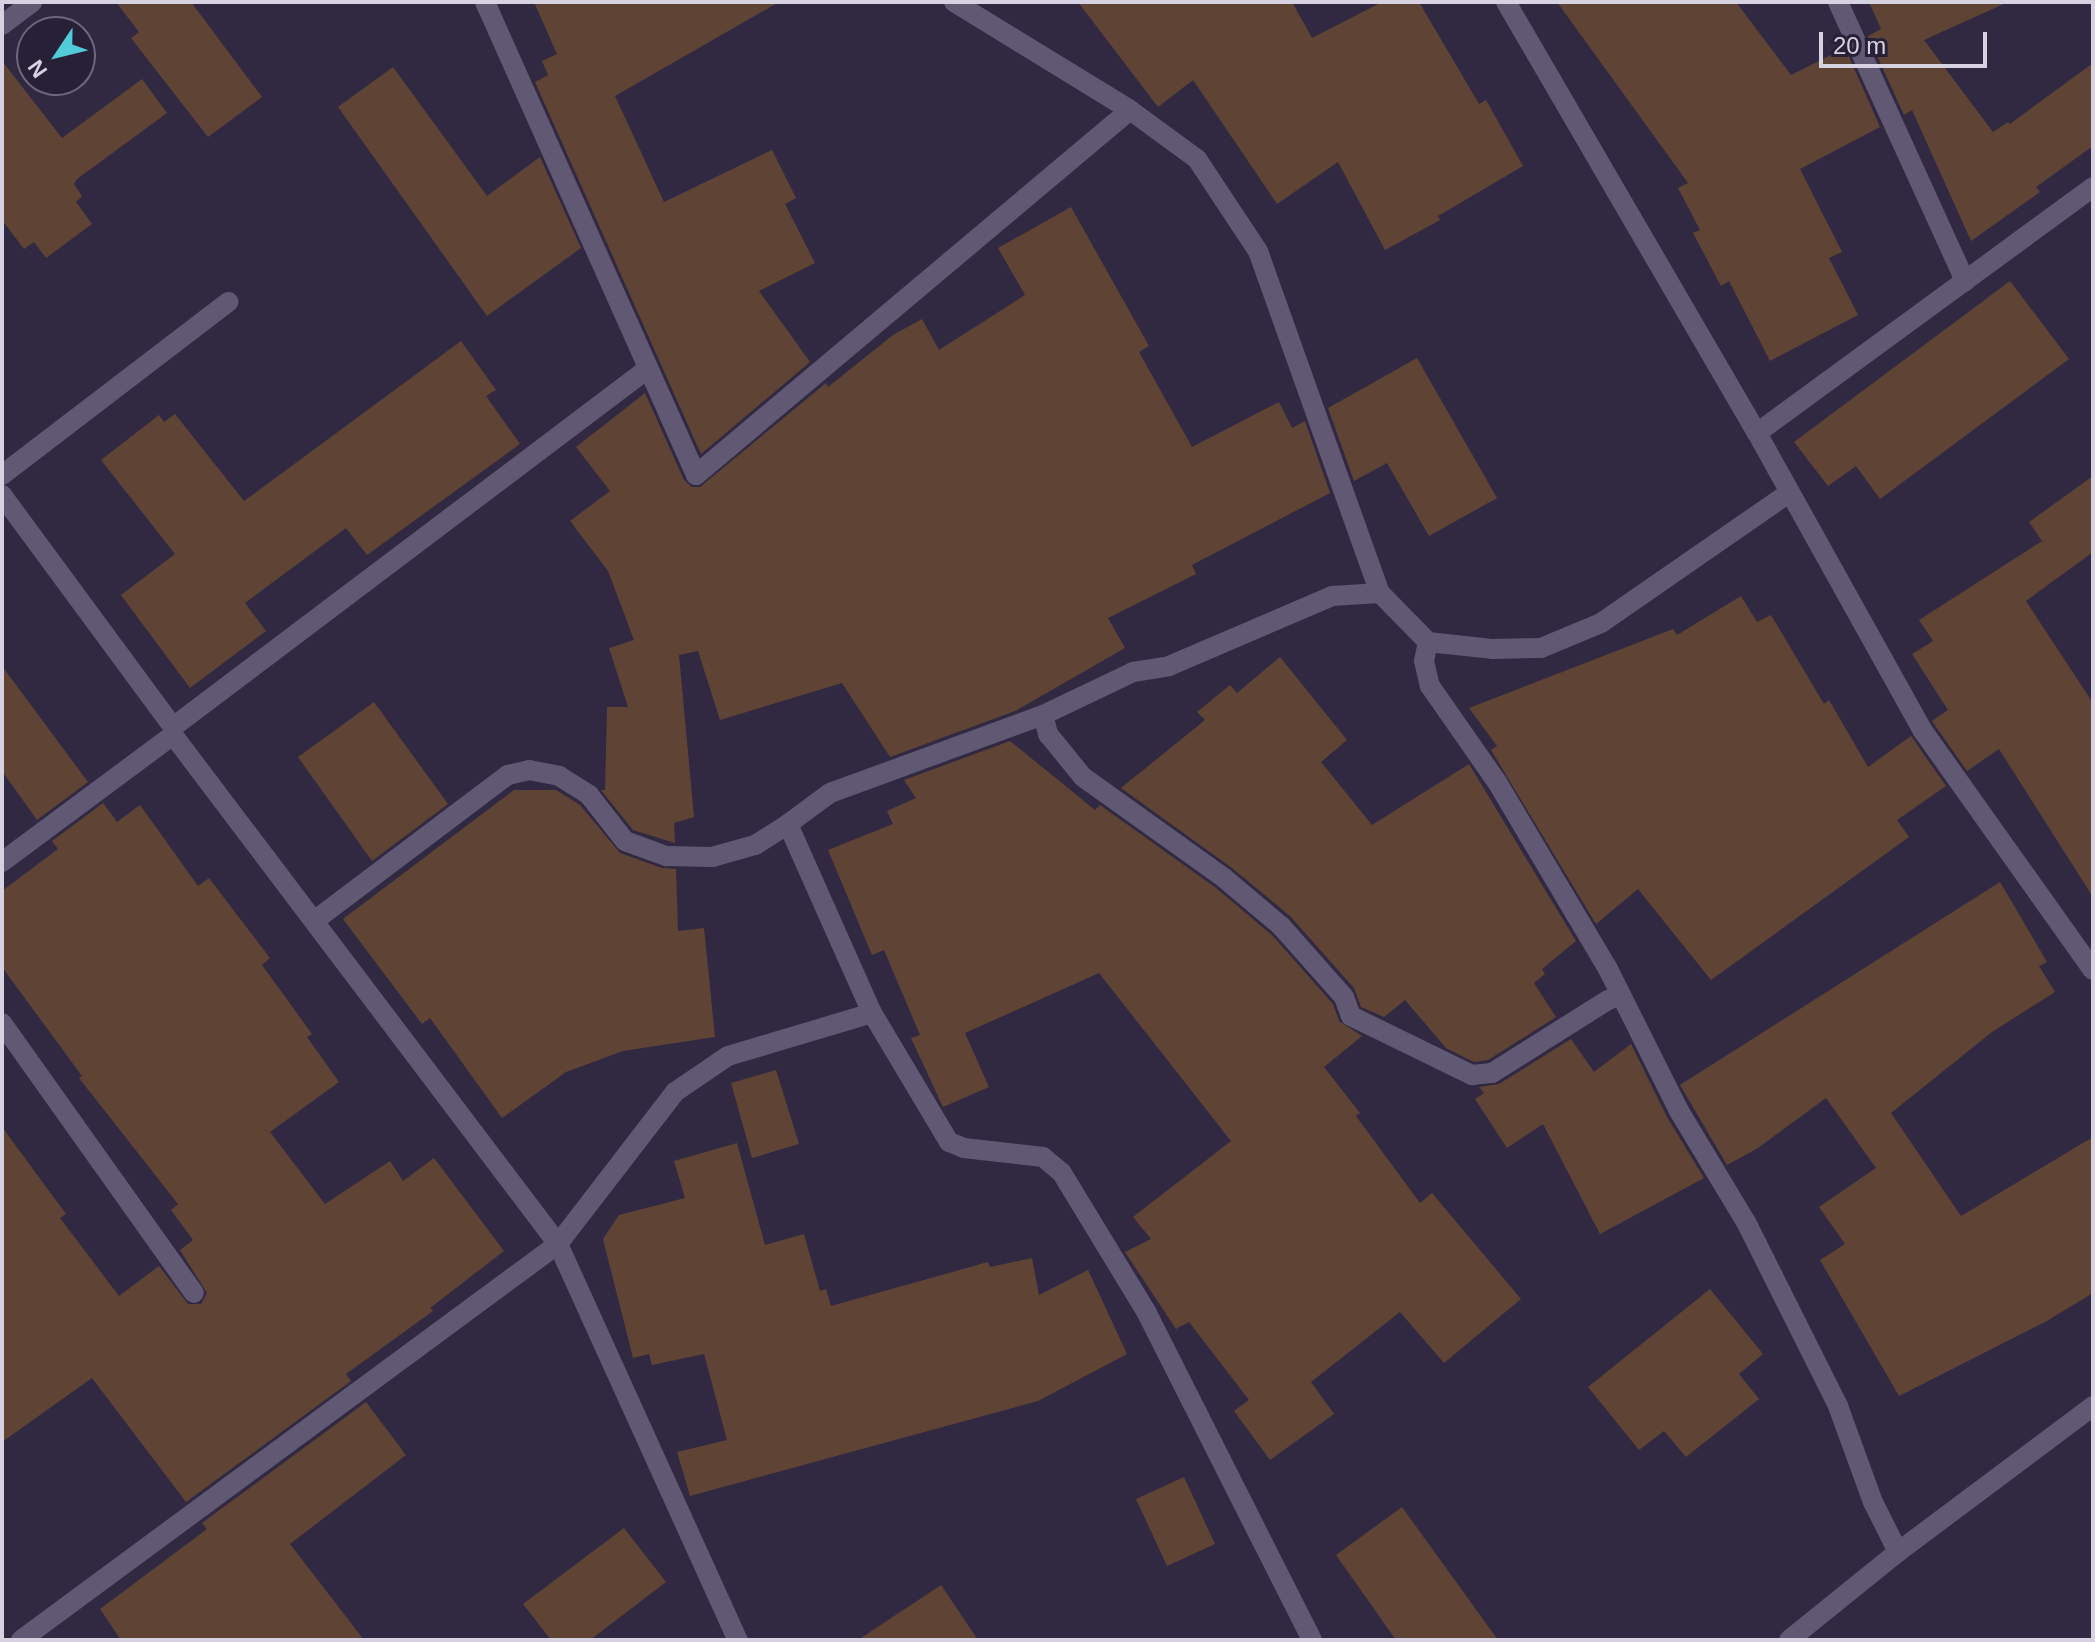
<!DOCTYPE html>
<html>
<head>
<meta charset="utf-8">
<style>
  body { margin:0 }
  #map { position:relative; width:2095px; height:1642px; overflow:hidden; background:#312941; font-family:Helvetica,sans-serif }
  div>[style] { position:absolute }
  .building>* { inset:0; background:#5f4435 }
  .lane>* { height:20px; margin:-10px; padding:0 10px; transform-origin:10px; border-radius:10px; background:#615873 }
  .street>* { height:20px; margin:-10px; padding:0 10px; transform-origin:10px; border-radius:10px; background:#615873 }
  span { translate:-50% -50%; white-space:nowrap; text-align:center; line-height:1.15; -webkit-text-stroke:7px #282037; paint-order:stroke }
  .frame { position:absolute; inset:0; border:4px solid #d6d2e1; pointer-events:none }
  .north { position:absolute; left:16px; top:16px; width:80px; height:80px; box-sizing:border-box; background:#282037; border:2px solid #6e677b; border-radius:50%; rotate:235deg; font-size:22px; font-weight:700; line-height:32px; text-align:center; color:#d6d2e1 }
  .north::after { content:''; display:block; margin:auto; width:28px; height:36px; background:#52cbd9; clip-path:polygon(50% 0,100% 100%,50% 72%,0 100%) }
  .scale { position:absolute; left:1819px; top:32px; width:168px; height:36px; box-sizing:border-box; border:4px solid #d6d2e1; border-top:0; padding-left:10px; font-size:24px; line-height:28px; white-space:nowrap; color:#d6d2e1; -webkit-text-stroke:6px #282037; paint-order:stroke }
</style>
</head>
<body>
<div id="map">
  <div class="building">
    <div style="clip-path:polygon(116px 2px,191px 2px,262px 97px,208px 137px,131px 38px,139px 32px)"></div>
    <div style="clip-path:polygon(534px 2px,779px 2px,615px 96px,664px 202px,772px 150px,796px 198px,785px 204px,815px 263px,759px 291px,810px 362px,701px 454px,535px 82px,548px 75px,542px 61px,557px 54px)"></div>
    <div style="clip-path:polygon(1078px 2px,1292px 2px,1312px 38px,1382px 2px,1419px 2px,1479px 104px,1486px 100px,1523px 166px,1438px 216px,1440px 220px,1385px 250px,1338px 162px,1277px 204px,1193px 80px,1158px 107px)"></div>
    <div style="clip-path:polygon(1557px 2px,1736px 2px,1791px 75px,1845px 48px,1880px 127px,1800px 169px,1842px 252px,1829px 258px,1858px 315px,1770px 361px,1729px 281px,1721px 286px,1693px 233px,1700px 230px,1678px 188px,1688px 183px)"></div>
    <div style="clip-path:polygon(1869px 2px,2008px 2px,1924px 40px,1993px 132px,2008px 122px,2010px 124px,2093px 63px,2093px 146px,2036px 187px,2040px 192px,1971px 241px,1912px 110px,1904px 115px,1868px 36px,1881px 29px)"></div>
    <div style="clip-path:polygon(2px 61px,62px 138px,142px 79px,167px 113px,77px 179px,74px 184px,82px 196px,76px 202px,92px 224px,46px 258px,34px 242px,24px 249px,2px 220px)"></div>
    <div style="clip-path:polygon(393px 67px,487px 196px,540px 157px,581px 248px,487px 316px,338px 107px)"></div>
    <div style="clip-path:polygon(1071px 207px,1149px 346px,1139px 352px,1192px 447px,1279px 402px,1292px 428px,1305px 421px,1330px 493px,1192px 565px,1196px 574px,1108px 618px,1125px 648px,1015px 711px,890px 757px,842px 683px,720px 720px,698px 651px,679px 655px,694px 817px,674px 823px,675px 843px,633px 830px,601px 790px,605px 790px,607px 707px,628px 707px,609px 648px,634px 640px,608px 571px,570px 521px,610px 491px,576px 447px,645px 393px,684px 480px,692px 487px,700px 487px,826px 383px,828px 387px,893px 335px,922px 319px,939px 350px,1025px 295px,998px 248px)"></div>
    <div style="clip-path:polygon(2010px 281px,2069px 359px,1880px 499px,1856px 466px,1828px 486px,1794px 442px)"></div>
    <div style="clip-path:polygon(461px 341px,496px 390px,486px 396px,520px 444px,367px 555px,346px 528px,245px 603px,266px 631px,190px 688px,121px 595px,175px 554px,101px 460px,159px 415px,164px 422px,175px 414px,244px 501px)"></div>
    <div style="clip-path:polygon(1417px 358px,1497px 498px,1429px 536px,1387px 463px,1354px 481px,1328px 408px)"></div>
    <div style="clip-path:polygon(2093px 476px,2093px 552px,2026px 601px,2093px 703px,2093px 897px,1999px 749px,1967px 771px,1932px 721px,1948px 710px,1912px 654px,1933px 641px,1919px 620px,2042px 541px,2029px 522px)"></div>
    <div style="clip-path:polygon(1741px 596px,1757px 622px,1771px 615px,1824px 704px,1829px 700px,1868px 767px,1911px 736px,1946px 786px,1897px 820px,1909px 837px,1711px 980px,1638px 889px,1596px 924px,1491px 750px,1497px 746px,1469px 708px,1673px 629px,1677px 635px)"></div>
    <div style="clip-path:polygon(1280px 657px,1347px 740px,1321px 762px,1372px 825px,1469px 764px,1576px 941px,1542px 969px,1545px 974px,1534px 983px,1556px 1017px,1488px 1060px,1474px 1062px,1446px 1048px,1405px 1000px,1384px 1017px,1361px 1007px,1354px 988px,1290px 916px,1232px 868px,1121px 788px,1205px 720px,1197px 712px,1230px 685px,1237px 693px)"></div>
    <div style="clip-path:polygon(2px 666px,88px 782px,37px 820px,2px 771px)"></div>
    <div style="clip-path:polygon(374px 702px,448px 804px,372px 861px,298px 757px)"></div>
    <div style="clip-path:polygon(1010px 741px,1095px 810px,1100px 805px,1216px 888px,1272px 935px,1333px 1004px,1339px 1021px,1362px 1036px,1324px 1067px,1360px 1113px,1356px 1116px,1420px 1203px,1432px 1193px,1521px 1299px,1444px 1363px,1400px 1312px,1311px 1382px,1334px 1414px,1270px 1460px,1234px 1411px,1249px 1400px,1189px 1322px,1176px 1329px,1125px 1252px,1151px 1239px,1133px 1217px,1231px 1141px,1099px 973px,965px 1033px,989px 1087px,943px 1107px,911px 1038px,920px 1035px,884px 950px,872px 955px,828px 850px,893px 824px,887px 811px,916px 798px,904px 780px)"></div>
    <div style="clip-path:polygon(514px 790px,556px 790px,580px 805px,620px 853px,662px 868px,676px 869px,678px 931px,704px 928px,715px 1037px,623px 1051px,566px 1072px,502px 1118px,430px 1018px,422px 1024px,343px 919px)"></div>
    <div style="clip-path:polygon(103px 803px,117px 822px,140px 805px,198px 886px,209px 878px,270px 958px,262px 965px,312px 1034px,307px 1037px,339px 1082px,270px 1132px,325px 1204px,390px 1161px,403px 1181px,434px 1158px,504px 1251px,430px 1308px,433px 1311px,346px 1374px,351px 1381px,186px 1502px,92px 1378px,2px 1442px,2px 1127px,66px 1214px,60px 1218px,119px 1296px,159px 1266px,188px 1304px,201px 1304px,207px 1293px,180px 1250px,193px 1240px,171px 1210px,178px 1204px,79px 1078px,82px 1076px,2px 967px,2px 891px,58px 849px,52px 841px)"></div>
    <div style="clip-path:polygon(2000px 882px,2047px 962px,2039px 966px,2055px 992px,1992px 1032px,1891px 1113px,1961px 1216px,2093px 1137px,2093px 1293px,2045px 1322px,1899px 1396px,1820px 1260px,1845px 1244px,1819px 1207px,1876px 1168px,1826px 1098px,1758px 1148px,1727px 1165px,1680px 1085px)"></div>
    <div style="clip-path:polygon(1571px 1039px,1594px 1072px,1631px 1044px,1667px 1117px,1704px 1178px,1600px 1234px,1543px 1124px,1507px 1148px,1475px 1099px,1484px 1093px,1479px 1087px,1499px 1084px)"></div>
    <div style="clip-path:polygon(776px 1070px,799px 1144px,752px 1158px,731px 1083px)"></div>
    <div style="clip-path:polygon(737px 1143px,765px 1245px,804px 1234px,820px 1291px,826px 1289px,831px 1306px,988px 1262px,990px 1267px,1032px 1258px,1039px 1295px,1088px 1270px,1127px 1354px,1038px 1401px,690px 1496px,677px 1452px,727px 1440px,704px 1354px,652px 1365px,649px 1354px,633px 1358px,603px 1239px,619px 1215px,685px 1198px,674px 1161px)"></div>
    <div style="clip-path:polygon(1710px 1289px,1763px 1354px,1739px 1374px,1759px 1399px,1686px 1457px,1664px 1431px,1639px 1450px,1588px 1387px)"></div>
    <div style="clip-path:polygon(366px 1402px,406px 1455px,290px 1544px,364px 1640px,121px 1640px,100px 1609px,207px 1529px,202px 1523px)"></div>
    <div style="clip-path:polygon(1184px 1477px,1215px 1544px,1167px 1566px,1136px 1499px)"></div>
    <div style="clip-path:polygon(1402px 1507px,1498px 1640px,1396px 1640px,1336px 1555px)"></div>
    <div style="clip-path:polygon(624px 1528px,666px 1582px,590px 1640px,551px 1640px,523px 1604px)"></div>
    <div style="clip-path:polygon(941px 1585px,978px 1640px,858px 1640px)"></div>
  </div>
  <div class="lane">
    <div style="left:1043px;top:715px;width:20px;rotate:75deg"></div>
    <div style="left:1048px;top:734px;width:55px;rotate:50.9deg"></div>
    <div style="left:1083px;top:777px;width:173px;rotate:35.6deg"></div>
    <div style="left:1224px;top:878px;width:75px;rotate:40.1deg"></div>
    <div style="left:1281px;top:926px;width:95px;rotate:48.4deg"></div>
    <div style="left:1344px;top:997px;width:20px;rotate:70deg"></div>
    <div style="left:1351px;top:1016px;width:135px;rotate:26deg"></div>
    <div style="left:1472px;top:1075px;width:20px;rotate:-6deg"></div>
    <div style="left:1492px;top:1073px;width:137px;rotate:-32.2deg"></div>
    <div style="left:1608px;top:1000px;width:14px;rotate:-17deg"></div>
  </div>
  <div class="street">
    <div style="left:485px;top:2px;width:518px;rotate:65.96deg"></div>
    <div style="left:696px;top:475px;width:567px;rotate:-40.06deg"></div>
    <div style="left:954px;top:2px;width:206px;rotate:31.5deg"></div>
    <div style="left:1130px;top:110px;width:83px;rotate:36.2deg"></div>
    <div style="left:1197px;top:159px;width:110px;rotate:56.5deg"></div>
    <div style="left:1258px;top:251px;width:363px;rotate:70.4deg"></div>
    <div style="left:1380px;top:593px;width:69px;rotate:45.6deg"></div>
    <div style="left:1428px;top:642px;width:64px;rotate:6.2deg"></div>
    <div style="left:1492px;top:649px;width:49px;rotate:-1.2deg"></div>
    <div style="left:1541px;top:648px;width:65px;rotate:-22.6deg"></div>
    <div style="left:1601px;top:623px;width:229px;rotate:-34.7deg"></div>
    <div style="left:1506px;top:2px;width:499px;rotate:59.8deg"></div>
    <div style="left:1757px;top:433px;width:341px;rotate:60.9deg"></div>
    <div style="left:1923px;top:731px;width:293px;rotate:54.6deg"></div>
    <div style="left:1838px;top:2px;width:307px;rotate:65.5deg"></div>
    <div style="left:2px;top:25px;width:38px;rotate:-37deg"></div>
    <div style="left:1757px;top:433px;width:416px;rotate:-36.2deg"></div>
    <div style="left:2px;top:475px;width:285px;rotate:-37.4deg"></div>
    <div style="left:2px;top:495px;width:288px;rotate:53.6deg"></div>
    <div style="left:1428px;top:642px;width:19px;rotate:102deg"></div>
    <div style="left:1424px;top:661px;width:26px;rotate:77deg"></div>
    <div style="left:1430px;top:686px;width:117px;rotate:55.1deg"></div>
    <div style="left:1497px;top:782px;width:217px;rotate:59.3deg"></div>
    <div style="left:1608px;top:969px;width:159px;rotate:63.4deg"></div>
    <div style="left:1679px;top:1111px;width:130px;rotate:58.9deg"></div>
    <div style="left:1746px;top:1222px;width:206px;rotate:63.4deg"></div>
    <div style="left:1838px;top:1406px;width:102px;rotate:70deg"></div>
    <div style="left:1873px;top:1502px;width:56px;rotate:63.4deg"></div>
    <div style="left:173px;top:735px;width:638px;rotate:52.9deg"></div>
    <div style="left:558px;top:1244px;width:435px;rotate:65.6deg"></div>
    <div style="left:2px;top:862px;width:213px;rotate:-36.6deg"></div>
    <div style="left:173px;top:735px;width:8px;rotate:-90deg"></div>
    <div style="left:173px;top:727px;width:593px;rotate:-37.04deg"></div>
    <div style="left:314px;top:921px;width:243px;rotate:-37deg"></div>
    <div style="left:508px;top:775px;width:22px;rotate:-13deg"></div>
    <div style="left:529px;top:770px;width:31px;rotate:11deg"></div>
    <div style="left:559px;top:776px;width:36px;rotate:32deg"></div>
    <div style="left:589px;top:795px;width:58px;rotate:52deg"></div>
    <div style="left:625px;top:841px;width:44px;rotate:20.1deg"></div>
    <div style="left:666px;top:856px;width:46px;rotate:1.2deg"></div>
    <div style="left:712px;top:857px;width:45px;rotate:-15.6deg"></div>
    <div style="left:755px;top:845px;width:39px;rotate:-32deg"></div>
    <div style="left:2px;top:1023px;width:331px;rotate:54.6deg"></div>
    <div style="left:21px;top:1640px;width:667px;rotate:-36.41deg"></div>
    <div style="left:558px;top:1244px;width:192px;rotate:-52.4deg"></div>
    <div style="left:675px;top:1092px;width:64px;rotate:-34.2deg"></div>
    <div style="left:728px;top:1056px;width:150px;rotate:-16.6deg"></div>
    <div style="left:1312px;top:1640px;width:366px;rotate:-116.8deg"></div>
    <div style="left:1147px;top:1313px;width:164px;rotate:-121.3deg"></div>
    <div style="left:1062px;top:1173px;width:25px;rotate:-140deg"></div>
    <div style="left:1043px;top:1157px;width:80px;rotate:-173.5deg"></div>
    <div style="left:964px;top:1148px;width:16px;rotate:-158deg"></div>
    <div style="left:949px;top:1142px;width:150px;rotate:-120.8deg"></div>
    <div style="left:872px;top:1013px;width:207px;rotate:-114deg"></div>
    <div style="left:788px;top:824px;width:52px;rotate:-36.4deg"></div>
    <div style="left:830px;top:793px;width:227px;rotate:-20.1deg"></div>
    <div style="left:1043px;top:715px;width:100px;rotate:-25.5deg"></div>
    <div style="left:1133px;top:672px;width:36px;rotate:-9deg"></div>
    <div style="left:1169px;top:666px;width:177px;rotate:-23.2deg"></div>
    <div style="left:1332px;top:596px;width:48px;rotate:-3.6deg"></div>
    <div style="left:1789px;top:1640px;width:140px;rotate:-38.9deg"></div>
    <div style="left:1898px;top:1552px;width:244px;rotate:-36.8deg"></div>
  </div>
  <div class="frame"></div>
  <div class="north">N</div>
  <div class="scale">20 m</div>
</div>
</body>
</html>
